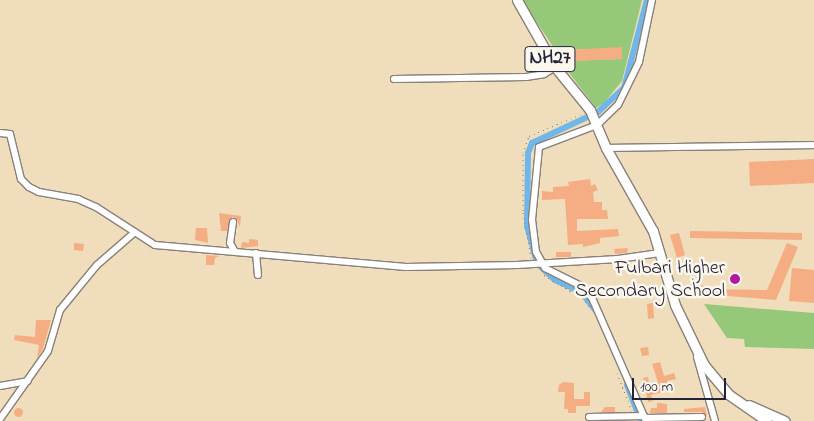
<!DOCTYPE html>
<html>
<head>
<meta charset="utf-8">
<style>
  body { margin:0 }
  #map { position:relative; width:814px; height:421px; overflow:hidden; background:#efddbb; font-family:"Indie Flower",sans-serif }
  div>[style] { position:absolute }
  .green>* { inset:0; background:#95c979 }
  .canal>* { height:6px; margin:-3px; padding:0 3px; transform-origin:3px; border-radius:3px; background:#71b6e8 }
  .building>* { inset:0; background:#f5ad84 }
  .round { border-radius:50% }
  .path>* { height:1px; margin-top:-0.5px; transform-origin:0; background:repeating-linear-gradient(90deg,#88807b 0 1px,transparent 0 5px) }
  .roads { filter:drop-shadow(1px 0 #88807b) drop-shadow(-1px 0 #88807b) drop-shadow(0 1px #88807b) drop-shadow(0 -1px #88807b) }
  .minor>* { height:6px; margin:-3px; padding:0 3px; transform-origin:3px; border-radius:3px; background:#fff }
  .highway>* { height:9px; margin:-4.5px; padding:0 4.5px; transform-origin:4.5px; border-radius:4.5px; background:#fff }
  .dots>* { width:14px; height:14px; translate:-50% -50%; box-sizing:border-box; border:2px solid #fbf7ec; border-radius:50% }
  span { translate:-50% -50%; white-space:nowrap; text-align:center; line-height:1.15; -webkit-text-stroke:5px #fbf7ec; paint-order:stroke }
  .shield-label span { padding:1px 4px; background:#fbf7ec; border:1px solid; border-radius:4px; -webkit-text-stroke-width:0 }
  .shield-label { font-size:19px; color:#22223b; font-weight:700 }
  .poi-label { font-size:20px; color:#22223b }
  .right { translate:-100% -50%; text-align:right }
  .scale { position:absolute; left:632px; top:378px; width:94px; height:22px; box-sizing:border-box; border:2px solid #22223b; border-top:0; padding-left:6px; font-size:15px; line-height:18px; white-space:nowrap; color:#22223b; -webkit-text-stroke:4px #fbf7ec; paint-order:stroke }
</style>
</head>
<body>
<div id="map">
  <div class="green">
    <div style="clip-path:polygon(522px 0,642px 0,622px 81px,604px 103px,596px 108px,560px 61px,622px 59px,622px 48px,563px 50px,558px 54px)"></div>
    <div style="clip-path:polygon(704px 304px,814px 313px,814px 349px,745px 347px,744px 339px,727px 338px)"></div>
  </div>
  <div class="canal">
    <div style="left:596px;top:311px;width:24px;rotate:-128deg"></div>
    <div style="left:581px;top:292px;width:29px;rotate:-155deg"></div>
    <div style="left:555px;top:280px;width:25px;rotate:-137deg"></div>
    <div style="left:537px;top:263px;width:38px;rotate:-105deg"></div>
    <div style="left:527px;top:226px;width:73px;rotate:-89.2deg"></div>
    <div style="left:528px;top:153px;width:11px;rotate:-68deg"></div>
    <div style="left:532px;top:143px;width:73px;rotate:-25.2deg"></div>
    <div style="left:598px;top:112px;width:35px;rotate:-43deg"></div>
    <div style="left:624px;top:88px;width:91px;rotate:-75.4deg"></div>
    <div style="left:627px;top:385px;width:39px;rotate:69deg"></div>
  </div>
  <div class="building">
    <div style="clip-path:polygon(622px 47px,622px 59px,570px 61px,565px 50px)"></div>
    <div style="clip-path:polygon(814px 159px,814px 183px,750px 186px,749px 162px)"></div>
    <div style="clip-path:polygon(590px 179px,591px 186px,595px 184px,598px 190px,593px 192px,594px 202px,602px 202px,602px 210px,607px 210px,608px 219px,577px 219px,577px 231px,618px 229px,619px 236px,600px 238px,600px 243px,583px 247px,583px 244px,568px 245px,565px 199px,542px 200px,542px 191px,553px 192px,553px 187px,569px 186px,568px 182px)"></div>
    <div style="clip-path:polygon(219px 213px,241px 216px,240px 227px,236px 218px,232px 217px,227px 231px,221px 231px)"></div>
    <div style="clip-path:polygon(196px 228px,207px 228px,208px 243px,195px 240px)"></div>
    <div style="clip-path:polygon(690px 231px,802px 233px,802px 240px,690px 238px)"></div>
    <div style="clip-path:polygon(679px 233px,685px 255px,677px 258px,670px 235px)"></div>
    <div style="clip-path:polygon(249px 239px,258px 240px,258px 246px,241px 248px,242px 242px,249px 243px)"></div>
    <div style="clip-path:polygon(74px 243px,84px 244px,83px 251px,74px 250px)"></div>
    <div style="clip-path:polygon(787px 243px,798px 247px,776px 300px,693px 293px,694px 285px,708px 286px,708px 289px,767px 290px)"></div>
    <div style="clip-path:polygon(628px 248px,627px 253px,615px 254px,614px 249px)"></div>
    <div style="clip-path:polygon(556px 252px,571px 252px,571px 257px,556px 257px)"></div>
    <div style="clip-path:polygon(206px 255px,219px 256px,215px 258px,214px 265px,206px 265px)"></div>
    <div style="clip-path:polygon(792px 268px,814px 270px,814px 303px,789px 301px)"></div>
    <div style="clip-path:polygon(653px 303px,654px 318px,648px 319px,647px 304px)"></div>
    <div style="clip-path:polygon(36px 320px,51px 320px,43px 349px,37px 358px,39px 345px,14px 340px,15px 335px,35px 337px)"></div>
    <div style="clip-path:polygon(648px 347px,649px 355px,642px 356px,640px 348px)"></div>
    <div style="clip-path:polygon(660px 362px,664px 376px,674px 373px,676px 379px,667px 381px,671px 390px,651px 395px,653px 401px,648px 402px,643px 378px,648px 377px,650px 389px,660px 388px,652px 364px)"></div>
    <div style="clip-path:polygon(563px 382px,574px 383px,574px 399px,584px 399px,584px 392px,590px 392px,590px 406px,576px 406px,576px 413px,568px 413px,568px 409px,564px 409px,565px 392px,558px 392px,559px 385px)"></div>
    <div style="clip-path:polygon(657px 403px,667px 404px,667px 413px,650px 413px,651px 408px,657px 408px)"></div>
    <div style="clip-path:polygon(605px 407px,615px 407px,615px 412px,601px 412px)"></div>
    <div style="clip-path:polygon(705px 407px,707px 416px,702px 412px,684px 412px,684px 409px)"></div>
    <div class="round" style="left:13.5px;top:407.5px;width:9px;height:9px"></div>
  </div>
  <div class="path">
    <div style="left:531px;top:258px;width:48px;rotate:-99.7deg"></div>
    <div style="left:523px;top:211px;width:58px;rotate:-90deg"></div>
    <div style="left:523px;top:153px;width:18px;rotate:-71deg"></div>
    <div style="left:529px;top:136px;width:60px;rotate:-22.7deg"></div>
    <div style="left:544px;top:275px;width:44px;rotate:31.2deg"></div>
    <div style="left:582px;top:298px;width:11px;rotate:52deg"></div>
    <div style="left:617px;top:373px;width:41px;rotate:68.5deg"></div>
  </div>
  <div class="roads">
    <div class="minor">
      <div style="left:394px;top:79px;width:132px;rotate:-0.9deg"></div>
      <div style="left:526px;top:77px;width:18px;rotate:-9deg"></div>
      <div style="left:544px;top:74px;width:13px;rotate:-32deg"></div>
      <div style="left:0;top:133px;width:10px;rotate:6deg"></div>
      <div style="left:10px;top:134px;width:46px;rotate:76.3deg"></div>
      <div style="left:21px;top:179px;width:11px;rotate:45deg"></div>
      <div style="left:29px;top:187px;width:11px;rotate:27deg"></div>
      <div style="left:39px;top:192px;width:40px;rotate:10deg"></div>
      <div style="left:78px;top:199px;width:20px;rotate:24deg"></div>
      <div style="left:96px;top:207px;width:70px;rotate:32.8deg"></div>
      <div style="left:155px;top:245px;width:252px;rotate:5deg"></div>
      <div style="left:406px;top:267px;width:111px;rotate:-1deg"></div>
      <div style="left:517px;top:265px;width:101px;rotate:-3.4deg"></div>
      <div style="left:618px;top:259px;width:42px;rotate:-8.1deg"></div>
      <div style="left:606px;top:148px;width:208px;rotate:-0.8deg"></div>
      <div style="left:233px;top:222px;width:21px;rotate:98deg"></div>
      <div style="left:230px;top:243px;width:8px;rotate:60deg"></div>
      <div style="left:256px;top:253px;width:22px;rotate:85deg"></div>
      <div style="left:697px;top:357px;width:66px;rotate:74.3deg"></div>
      <div style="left:0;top:386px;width:28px;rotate:-10deg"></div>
      <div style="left:589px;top:417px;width:55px;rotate:-1deg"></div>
      <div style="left:645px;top:418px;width:57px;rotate:-1deg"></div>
      <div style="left:0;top:419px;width:83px;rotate:-54.8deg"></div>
      <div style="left:48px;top:351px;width:43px;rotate:-73.7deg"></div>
      <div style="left:60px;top:310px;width:58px;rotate:-50.6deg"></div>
      <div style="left:97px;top:265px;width:50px;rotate:-41deg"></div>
      <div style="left:646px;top:421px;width:134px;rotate:-113.7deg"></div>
      <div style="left:592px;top:298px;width:16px;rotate:-133deg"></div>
      <div style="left:581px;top:286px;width:40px;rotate:-153.4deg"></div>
      <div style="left:545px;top:268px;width:18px;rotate:-119deg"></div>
      <div style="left:536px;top:252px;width:32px;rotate:-97deg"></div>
      <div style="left:532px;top:220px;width:73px;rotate:-84.5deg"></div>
      <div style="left:539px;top:147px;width:62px;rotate:-20.8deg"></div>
      <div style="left:597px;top:125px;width:29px;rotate:-44deg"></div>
      <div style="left:618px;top:105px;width:48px;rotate:-64deg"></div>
      <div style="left:639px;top:62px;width:63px;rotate:-78.2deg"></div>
    </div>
    <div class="highway">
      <div style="left:517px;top:0;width:77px;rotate:60.4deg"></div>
      <div style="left:555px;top:67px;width:55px;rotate:50.9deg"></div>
      <div style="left:590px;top:110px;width:41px;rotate:67.2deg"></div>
      <div style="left:606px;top:148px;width:95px;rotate:60.5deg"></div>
      <div style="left:653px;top:231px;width:77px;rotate:73.4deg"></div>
      <div style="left:675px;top:305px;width:67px;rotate:64.2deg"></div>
      <div style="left:704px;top:365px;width:38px;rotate:50deg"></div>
      <div style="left:728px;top:394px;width:47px;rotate:34.7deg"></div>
      <div style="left:749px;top:405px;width:39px;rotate:24deg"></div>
    </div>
  </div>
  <div class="dots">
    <div style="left:735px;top:279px;background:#b5179e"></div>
  </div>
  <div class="shield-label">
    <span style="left:550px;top:59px">NH27</span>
  </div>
  <div class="poi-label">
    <span class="right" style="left:725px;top:280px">Fulbari Higher<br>Secondary School</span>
  </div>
  <div class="scale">100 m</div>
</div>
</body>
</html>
